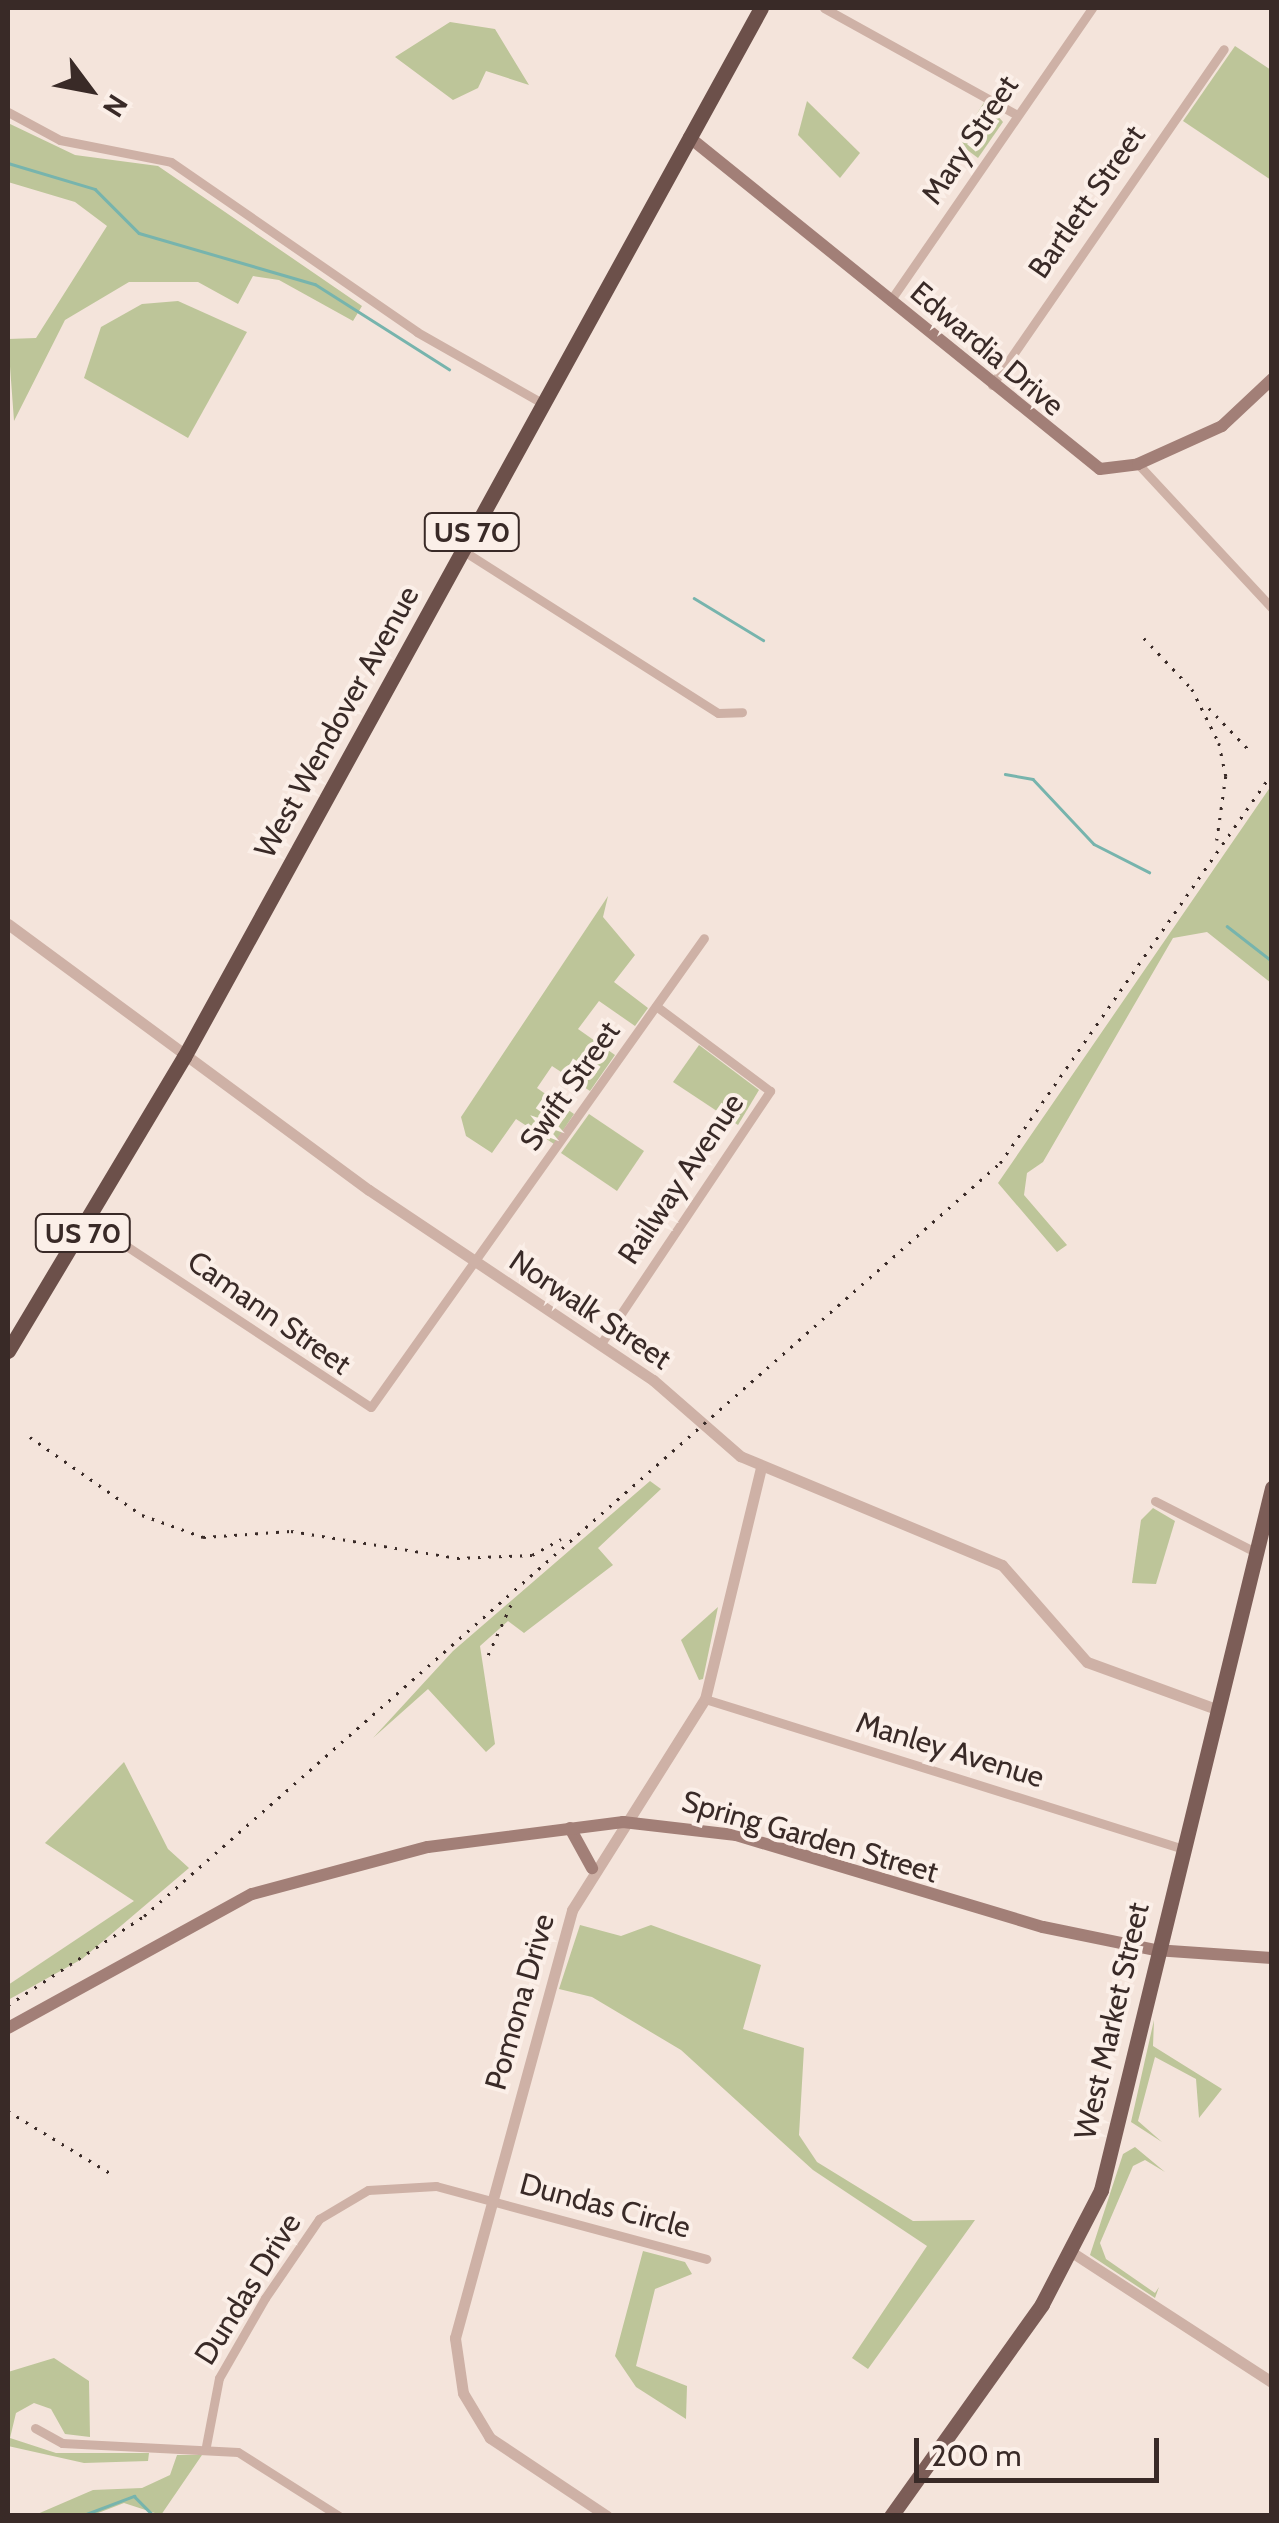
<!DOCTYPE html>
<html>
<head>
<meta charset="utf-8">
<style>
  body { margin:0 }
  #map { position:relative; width:1279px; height:2523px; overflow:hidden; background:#f4e4db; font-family:Cabin,sans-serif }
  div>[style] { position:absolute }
  .green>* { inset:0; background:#bdc599 }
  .stream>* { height:2.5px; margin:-1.25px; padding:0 1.25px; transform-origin:1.25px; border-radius:1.25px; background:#77b4ad }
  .minor>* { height:9px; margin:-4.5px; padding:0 4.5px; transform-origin:4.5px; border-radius:4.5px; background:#ceb1a6 }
  .tertiary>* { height:11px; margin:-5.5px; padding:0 5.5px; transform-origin:5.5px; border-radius:5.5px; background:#ceb1a6 }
  .secondary>* { height:12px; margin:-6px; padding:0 6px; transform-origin:6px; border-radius:6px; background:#a27f77 }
  .primary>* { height:15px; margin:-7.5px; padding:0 7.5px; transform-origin:7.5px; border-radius:7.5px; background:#7c5d57 }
  .trunk>* { height:15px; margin:-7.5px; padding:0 7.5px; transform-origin:7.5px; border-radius:7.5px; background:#6c504a }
  .rail>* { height:2.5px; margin-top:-1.25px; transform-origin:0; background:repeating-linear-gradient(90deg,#392a27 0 2.5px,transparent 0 10.5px) }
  span { translate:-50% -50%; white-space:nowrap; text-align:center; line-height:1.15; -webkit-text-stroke:8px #fbefe8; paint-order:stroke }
  .shield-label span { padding:2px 8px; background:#fbefe8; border:2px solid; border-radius:8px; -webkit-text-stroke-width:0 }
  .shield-label { font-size:28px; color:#392a27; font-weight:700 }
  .street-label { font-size:30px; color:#392a27 }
  .frame { position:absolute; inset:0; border:10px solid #392a27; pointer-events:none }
  .north { position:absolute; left:40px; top:40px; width:100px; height:100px; -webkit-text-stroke:8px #fbefe8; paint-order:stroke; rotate:122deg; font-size:28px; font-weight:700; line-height:40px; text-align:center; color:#392a27 }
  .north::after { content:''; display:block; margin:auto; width:35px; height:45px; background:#392a27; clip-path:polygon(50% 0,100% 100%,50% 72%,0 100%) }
  .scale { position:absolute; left:914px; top:2438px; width:245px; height:45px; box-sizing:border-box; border:5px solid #392a27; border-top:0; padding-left:12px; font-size:30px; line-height:35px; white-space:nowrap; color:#392a27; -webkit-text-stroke:8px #fbefe8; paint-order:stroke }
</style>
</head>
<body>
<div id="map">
  <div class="green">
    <div style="clip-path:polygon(450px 22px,495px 29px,529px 85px,486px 71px,478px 88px,453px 100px,395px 57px)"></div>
    <div style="clip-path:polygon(1235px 46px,1271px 70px,1271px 180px,1183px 121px)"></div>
    <div style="clip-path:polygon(807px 101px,860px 153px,840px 178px,798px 135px)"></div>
    <div style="clip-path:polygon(985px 101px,1003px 122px,978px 158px,958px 143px)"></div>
    <div style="clip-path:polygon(8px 123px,75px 155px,158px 166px,362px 306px,353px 321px,279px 280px,253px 276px,238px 304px,198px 282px,129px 282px,65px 320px,14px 421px,8px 339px,36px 338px,107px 226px,75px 202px,8px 182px)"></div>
    <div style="clip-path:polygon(178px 301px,247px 332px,188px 438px,84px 378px,101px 327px,142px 304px)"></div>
    <div style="clip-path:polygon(1271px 786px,1271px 983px,1207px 932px,1173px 938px,1043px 1162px,1027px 1173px,1024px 1195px,1067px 1245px,1057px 1252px,998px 1183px)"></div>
    <div style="clip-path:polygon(608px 896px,603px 917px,635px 955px,614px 982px,648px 1008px,635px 1026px,599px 1001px,578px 1029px,615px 1055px,590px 1091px,552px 1066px,537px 1088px,574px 1114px,554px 1144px,516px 1119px,492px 1153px,466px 1136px,461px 1117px)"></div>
    <div style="clip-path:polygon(699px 1045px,759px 1090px,738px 1125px,673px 1082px)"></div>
    <div style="clip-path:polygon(589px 1114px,644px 1151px,617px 1191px,561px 1153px)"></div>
    <div style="clip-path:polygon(650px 1481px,661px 1489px,598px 1548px,613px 1565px,524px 1633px,508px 1621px,480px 1646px,495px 1744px,486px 1752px,428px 1689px,373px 1738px,453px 1651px)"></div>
    <div style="clip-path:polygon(1153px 1508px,1175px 1521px,1156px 1584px,1132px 1583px,1141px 1520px)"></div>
    <div style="clip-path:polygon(718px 1607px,703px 1679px,699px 1680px,681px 1640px)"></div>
    <div style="clip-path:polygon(124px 1762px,168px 1849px,189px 1868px,82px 1959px,8px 2000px,8px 1985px,134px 1901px,45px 1843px)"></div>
    <div style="clip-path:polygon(580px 1925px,621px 1936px,651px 1925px,761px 1965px,743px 2029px,804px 2048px,799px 2135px,817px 2162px,913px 2221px,975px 2220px,868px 2369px,852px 2358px,927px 2246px,813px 2170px,681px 2050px,592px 1997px,559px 1989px)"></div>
    <div style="clip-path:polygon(1154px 2020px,1153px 2046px,1222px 2089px,1199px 2118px,1196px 2079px,1155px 2057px,1138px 2121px,1162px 2142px,1131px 2122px)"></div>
    <div style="clip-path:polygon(1135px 2147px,1165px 2172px,1145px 2160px,1133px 2166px,1100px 2243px,1106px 2259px,1155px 2293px,1159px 2287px,1155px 2298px,1090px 2255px,1123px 2154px)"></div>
    <div style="clip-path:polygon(643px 2251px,685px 2262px,692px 2274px,655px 2289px,636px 2366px,687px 2386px,686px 2419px,636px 2387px,615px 2356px)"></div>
    <div style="clip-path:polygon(54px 2358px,89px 2381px,90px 2437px,65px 2434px,51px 2409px,34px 2403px,16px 2413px,10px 2438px,56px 2453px,149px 2453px,148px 2461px,84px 2463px,8px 2446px,8px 2372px)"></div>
    <div style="clip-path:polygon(177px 2455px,202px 2455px,161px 2515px,124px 2503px,93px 2515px,35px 2515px,93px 2490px,142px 2488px,170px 2475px)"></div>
  </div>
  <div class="stream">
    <div style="left:8px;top:163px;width:91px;rotate:16.6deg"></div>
    <div style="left:95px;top:189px;width:62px;rotate:45deg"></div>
    <div style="left:139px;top:233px;width:183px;rotate:16.2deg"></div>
    <div style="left:315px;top:284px;width:159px;rotate:32.4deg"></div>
    <div style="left:694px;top:598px;width:81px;rotate:31.3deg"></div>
    <div style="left:1005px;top:774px;width:28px;rotate:10deg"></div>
    <div style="left:1033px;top:779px;width:89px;rotate:46.8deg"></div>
    <div style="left:1094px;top:844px;width:62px;rotate:27deg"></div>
    <div style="left:1227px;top:926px;width:57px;rotate:37.9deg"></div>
    <div style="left:56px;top:2516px;width:14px"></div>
    <div style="left:81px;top:2516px;width:57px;rotate:-20.7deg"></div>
    <div style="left:134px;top:2496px;width:28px;rotate:45deg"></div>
  </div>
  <div class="minor">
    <div style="left:824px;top:8px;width:221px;rotate:29deg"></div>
    <div style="left:8px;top:112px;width:59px;rotate:28.3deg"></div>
    <div style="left:60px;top:140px;width:113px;rotate:11.2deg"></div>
    <div style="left:171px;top:162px;width:299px;rotate:34.6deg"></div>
    <div style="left:417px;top:332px;width:144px;rotate:29.6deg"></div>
    <div style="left:890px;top:301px;width:356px;rotate:-55.4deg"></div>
    <div style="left:992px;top:385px;width:408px;rotate:-55.4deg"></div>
    <div style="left:1138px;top:464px;width:197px;rotate:47.1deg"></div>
    <div style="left:462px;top:550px;width:303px;rotate:32.5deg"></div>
    <div style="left:718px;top:713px;width:24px;rotate:-2deg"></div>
    <div style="left:90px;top:1222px;width:336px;rotate:33.4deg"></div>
    <div style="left:371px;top:1407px;width:575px;rotate:-54.62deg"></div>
    <div style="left:600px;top:1345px;width:306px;rotate:-56.2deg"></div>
    <div style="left:770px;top:1091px;width:142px;rotate:-143.3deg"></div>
    <div style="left:1155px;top:1501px;width:112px;rotate:27deg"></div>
    <div style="left:705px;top:1699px;width:499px;rotate:17.4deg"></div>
    <div style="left:35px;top:2428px;width:31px;rotate:29deg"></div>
    <div style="left:62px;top:2443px;width:176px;rotate:2.9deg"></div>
    <div style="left:238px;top:2452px;width:120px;rotate:32.4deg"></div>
    <div style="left:206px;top:2446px;width:69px;rotate:-79.2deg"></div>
    <div style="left:219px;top:2378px;width:92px;rotate:-60.1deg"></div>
    <div style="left:265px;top:2298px;width:96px;rotate:-55.6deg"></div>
    <div style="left:319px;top:2219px;width:57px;rotate:-30.6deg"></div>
    <div style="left:368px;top:2190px;width:68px;rotate:-3.4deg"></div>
    <div style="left:436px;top:2186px;width:280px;rotate:15.1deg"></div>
  </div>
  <div class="tertiary">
    <div style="left:8px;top:924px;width:448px;rotate:36.4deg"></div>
    <div style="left:369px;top:1190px;width:342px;rotate:33.8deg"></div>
    <div style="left:653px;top:1380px;width:116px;rotate:41.1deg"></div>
    <div style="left:740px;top:1456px;width:284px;rotate:22.6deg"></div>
    <div style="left:1002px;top:1565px;width:129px;rotate:48.8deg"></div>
    <div style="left:1087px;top:1662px;width:137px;rotate:20deg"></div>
    <div style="left:1073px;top:2253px;width:237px;rotate:33deg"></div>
    <div style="left:607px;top:2516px;width:141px;rotate:-146.3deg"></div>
    <div style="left:490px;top:2438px;width:52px;rotate:-121deg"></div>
    <div style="left:463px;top:2393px;width:56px;rotate:-98.3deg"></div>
    <div style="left:455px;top:2338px;width:444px;rotate:-74.7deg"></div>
    <div style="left:572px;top:1910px;width:249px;rotate:-57.8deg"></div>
    <div style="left:705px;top:1699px;width:239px;rotate:-76.4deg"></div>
  </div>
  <div class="secondary">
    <div style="left:689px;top:137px;width:528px;rotate:38.93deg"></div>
    <div style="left:1100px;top:469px;width:38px;rotate:-7deg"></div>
    <div style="left:1138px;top:464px;width:92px;rotate:-24.3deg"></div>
    <div style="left:1222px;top:426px;width:69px;rotate:-43.2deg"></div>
    <div style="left:570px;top:1828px;width:46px;rotate:61.2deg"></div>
    <div style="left:8px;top:2028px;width:278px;rotate:-28.8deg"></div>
    <div style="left:252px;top:1894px;width:182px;rotate:-15deg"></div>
    <div style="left:428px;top:1847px;width:197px;rotate:-7.3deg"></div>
    <div style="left:623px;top:1822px;width:114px;rotate:6.6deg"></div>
    <div style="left:736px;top:1835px;width:320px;rotate:16.7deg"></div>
    <div style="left:1043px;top:1927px;width:114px;rotate:11.6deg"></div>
    <div style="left:1155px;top:1950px;width:117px;rotate:3.9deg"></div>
  </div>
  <div class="primary">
    <div style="left:891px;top:2516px;width:260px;rotate:-54.5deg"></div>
    <div style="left:1042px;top:2304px;width:128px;rotate:-62.6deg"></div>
    <div style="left:1101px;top:2190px;width:723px;rotate:-76.31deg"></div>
  </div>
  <div class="trunk">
    <div style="left:8px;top:1351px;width:343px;rotate:-59.1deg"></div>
    <div style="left:184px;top:1057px;width:1197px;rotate:-61.19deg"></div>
  </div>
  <div class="rail">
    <div style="left:1144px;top:638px;width:70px;rotate:46.7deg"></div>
    <div style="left:1192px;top:689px;width:60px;rotate:63.4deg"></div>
    <div style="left:1219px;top:743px;width:34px;rotate:78deg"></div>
    <div style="left:1226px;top:776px;width:65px;rotate:98deg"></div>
    <div style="left:1209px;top:708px;width:62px;rotate:46.3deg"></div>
    <div style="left:30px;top:1437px;width:136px;rotate:34.9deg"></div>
    <div style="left:142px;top:1515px;width:65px;rotate:19.8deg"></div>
    <div style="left:203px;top:1537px;width:88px;rotate:-3.9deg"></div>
    <div style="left:291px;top:1531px;width:168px;rotate:9.2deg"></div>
    <div style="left:457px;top:1558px;width:75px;rotate:-2.3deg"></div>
    <div style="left:532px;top:1555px;width:33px;rotate:-29deg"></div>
    <div style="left:488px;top:1655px;width:58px;rotate:-65.6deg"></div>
    <div style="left:8px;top:2005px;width:163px;rotate:-33.2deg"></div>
    <div style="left:144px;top:1916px;width:1140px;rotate:-41.34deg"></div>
    <div style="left:1000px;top:1163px;width:475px;rotate:-55.1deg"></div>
    <div style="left:8px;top:2111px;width:125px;rotate:31.3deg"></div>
  </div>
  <div class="shield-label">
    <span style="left:472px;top:532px">US 70</span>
    <span style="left:83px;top:1233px">US 70</span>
  </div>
  <div class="street-label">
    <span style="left:970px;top:140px;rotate:-56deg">Mary Street</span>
    <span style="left:1087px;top:202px;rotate:-55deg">Bartlett Street</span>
    <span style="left:987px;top:349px;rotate:40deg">Edwardia Drive</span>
    <span style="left:337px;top:722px;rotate:-61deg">West Wendover Avenue</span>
    <span style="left:570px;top:1086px;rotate:-55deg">Swift Street</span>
    <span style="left:681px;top:1179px;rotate:-56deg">Railway Avenue</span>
    <span style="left:590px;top:1310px;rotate:34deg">Norwalk Street</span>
    <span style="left:269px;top:1313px;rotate:35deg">Camann Street</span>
    <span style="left:950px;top:1750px;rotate:17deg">Manley Avenue</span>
    <span style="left:810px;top:1837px;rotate:16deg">Spring Garden Street</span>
    <span style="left:520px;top:2002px;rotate:-74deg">Pomona Drive</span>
    <span style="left:1112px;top:2021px;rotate:-77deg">West Market Street</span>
    <span style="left:605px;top:2206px;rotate:15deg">Dundas Circle</span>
    <span style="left:248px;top:2289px;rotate:-58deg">Dundas Drive</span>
  </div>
  <div class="frame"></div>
  <div class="north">N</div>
  <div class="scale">200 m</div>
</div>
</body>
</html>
